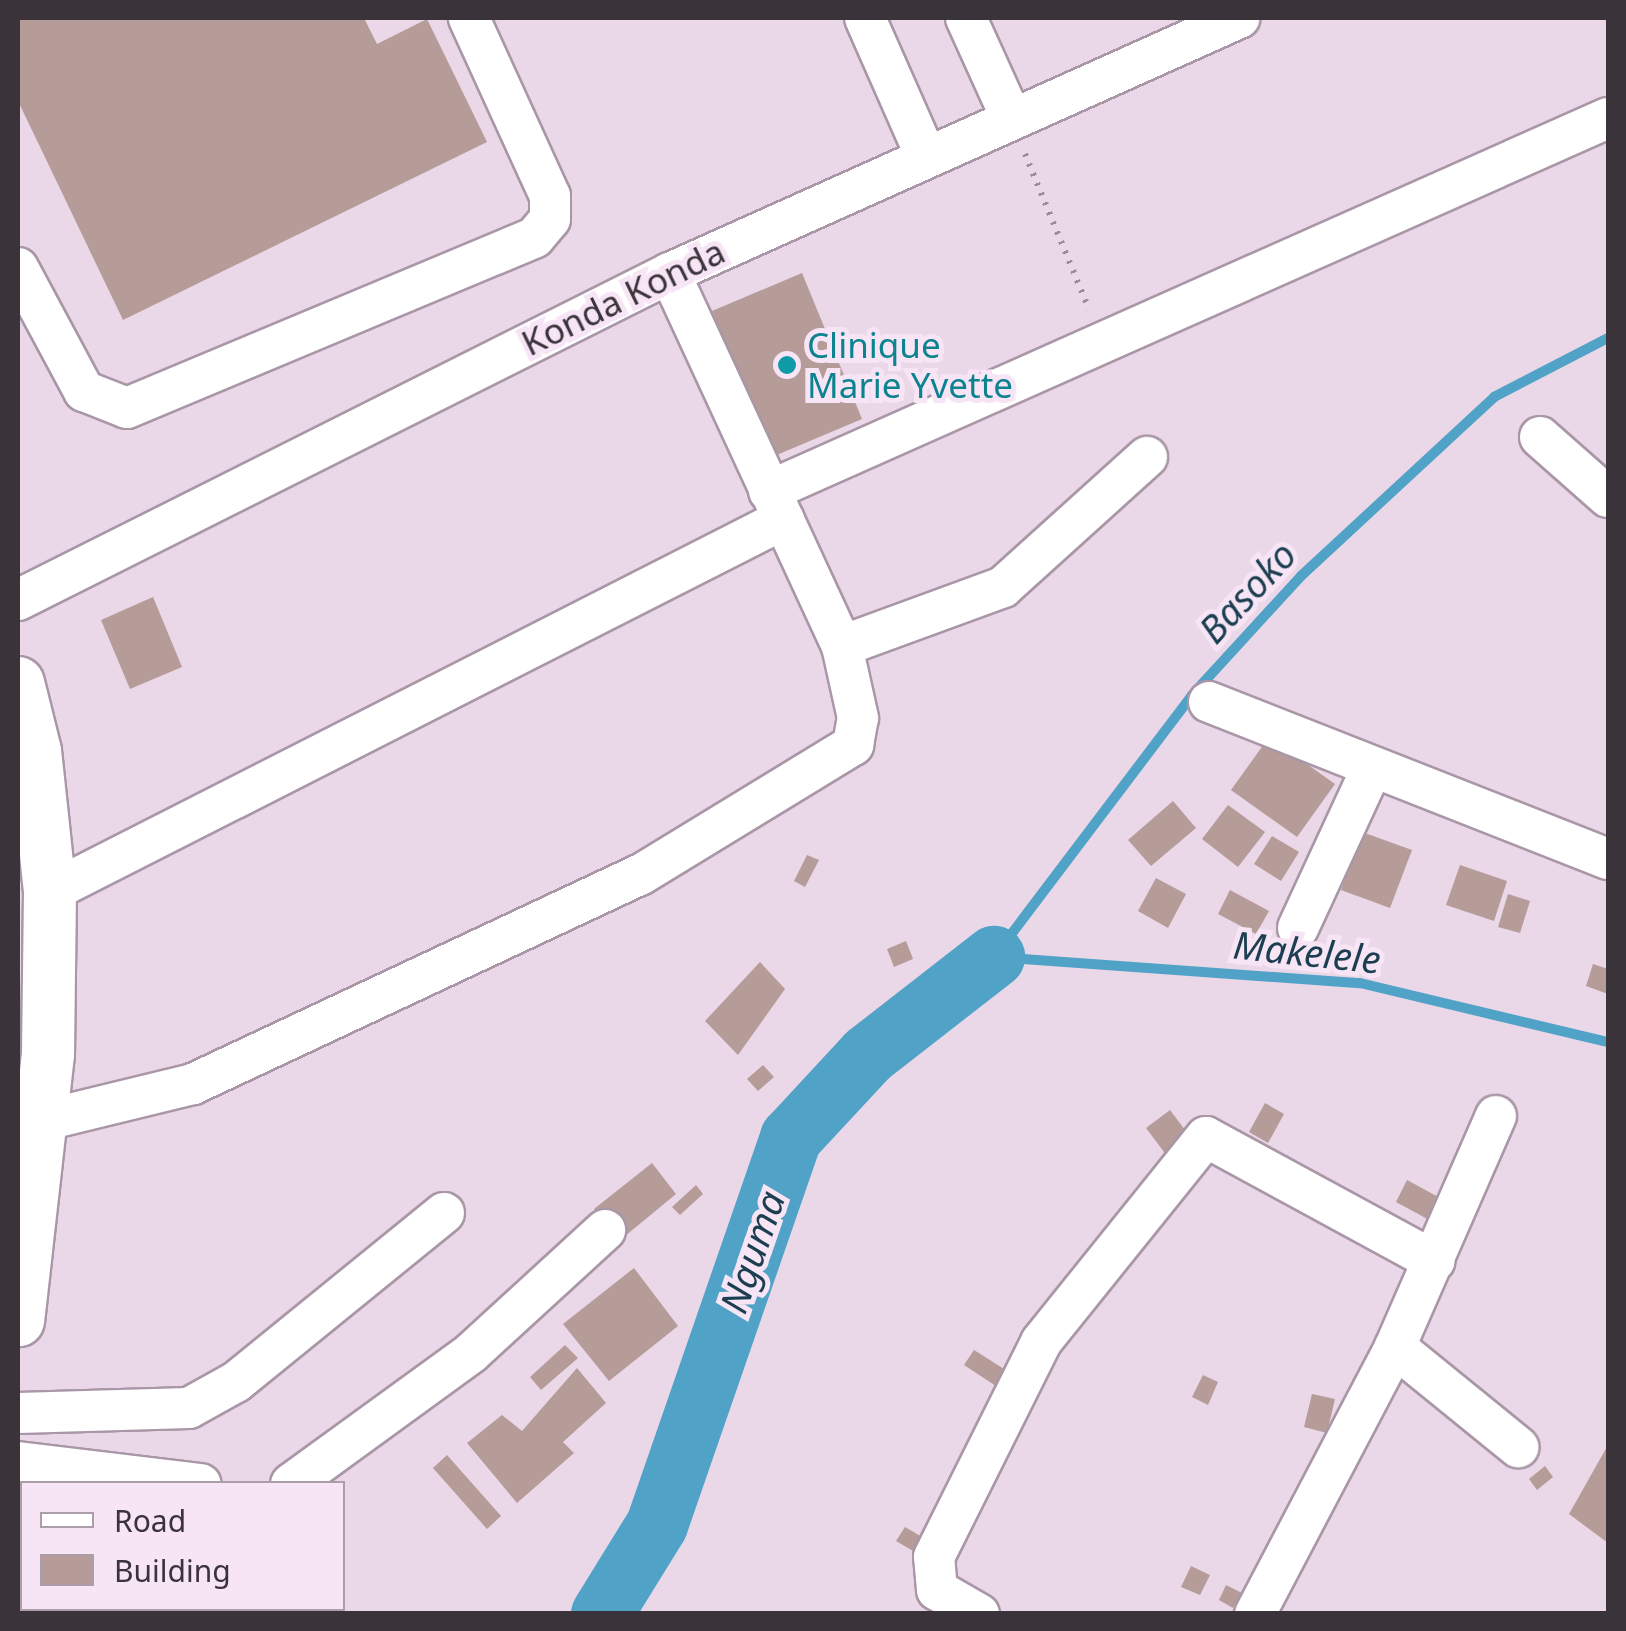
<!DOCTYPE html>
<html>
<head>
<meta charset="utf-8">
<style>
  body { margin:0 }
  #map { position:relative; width:1626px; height:1631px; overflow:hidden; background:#ead7e8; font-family:"Noto Sans",sans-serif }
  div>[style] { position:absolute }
  .stream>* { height:10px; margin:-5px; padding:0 5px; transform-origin:5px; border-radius:5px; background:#50a2c7 }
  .river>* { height:62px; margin:-31px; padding:0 31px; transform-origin:31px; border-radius:31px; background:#50a2c7 }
  .building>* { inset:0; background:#b59c98 }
  .path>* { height:6px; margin-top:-3px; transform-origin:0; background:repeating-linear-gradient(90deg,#998c98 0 2.5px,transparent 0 10.5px) }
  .roads { filter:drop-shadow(2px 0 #a997a7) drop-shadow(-2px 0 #a997a7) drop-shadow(0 2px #a997a7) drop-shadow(0 -2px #a997a7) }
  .minor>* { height:40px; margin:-20px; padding:0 20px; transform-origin:20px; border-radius:20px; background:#fff }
  .major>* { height:52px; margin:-26px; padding:0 26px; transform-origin:26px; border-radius:26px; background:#fff }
  .dots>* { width:28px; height:28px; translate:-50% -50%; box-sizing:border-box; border:5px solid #f7e5f6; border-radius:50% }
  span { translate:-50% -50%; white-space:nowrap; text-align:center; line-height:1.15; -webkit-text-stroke:10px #f7e5f6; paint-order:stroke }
  .street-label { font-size:35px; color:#3a3339 }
  .culture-label { font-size:35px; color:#0d838f }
  .left { translate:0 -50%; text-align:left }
  .water-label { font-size:38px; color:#1b3f50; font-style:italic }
  .frame { position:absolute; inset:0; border:20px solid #3a3339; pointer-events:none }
  .legend { position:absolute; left:20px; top:1481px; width:325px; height:130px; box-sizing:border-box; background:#f7e5f6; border:2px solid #ab9eaa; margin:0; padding:12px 18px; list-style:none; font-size:30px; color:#3a3339 }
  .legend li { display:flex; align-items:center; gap:20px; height:50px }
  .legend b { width:50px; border:2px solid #ab9eaa }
</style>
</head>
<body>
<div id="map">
  <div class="stream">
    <div style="left:994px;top:957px;width:328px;rotate:-52.9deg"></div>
    <div style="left:1192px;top:695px;width:161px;rotate:-47.5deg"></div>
    <div style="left:1301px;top:576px;width:263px;rotate:-42.8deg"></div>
    <div style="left:1494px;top:397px;width:128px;rotate:-27.4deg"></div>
    <div style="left:994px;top:957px;width:367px;rotate:4.1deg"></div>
    <div style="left:1360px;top:983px;width:255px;rotate:13.4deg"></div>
  </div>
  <div class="river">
    <div style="left:37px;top:1608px;width:13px;rotate:27deg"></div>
    <div style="left:602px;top:1614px;width:105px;rotate:-58.3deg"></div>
    <div style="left:657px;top:1525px;width:410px;rotate:-70.9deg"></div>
    <div style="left:791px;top:1138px;width:113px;rotate:-47.1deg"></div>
    <div style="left:868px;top:1055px;width:160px;rotate:-37.9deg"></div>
  </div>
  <div class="building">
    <div style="clip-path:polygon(18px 18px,364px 18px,377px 44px,427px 19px,487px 142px,123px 320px,18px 101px)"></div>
    <div style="clip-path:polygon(802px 273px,862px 419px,772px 457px,712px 311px)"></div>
    <div style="clip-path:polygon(153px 597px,182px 667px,130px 689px,101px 620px)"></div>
    <div style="clip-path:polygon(1269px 737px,1335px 784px,1297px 837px,1231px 790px)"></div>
    <div style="clip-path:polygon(1173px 801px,1196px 828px,1151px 866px,1128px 840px)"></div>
    <div style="clip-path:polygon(1228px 805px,1265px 832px,1238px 867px,1202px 839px)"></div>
    <div style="clip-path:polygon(1362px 832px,1412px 850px,1390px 908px,1341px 890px)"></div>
    <div style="clip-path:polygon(1272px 836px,1299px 852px,1281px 881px,1254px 864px)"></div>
    <div style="clip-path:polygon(807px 855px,819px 860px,805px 887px,794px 881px)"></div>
    <div style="clip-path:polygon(1460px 865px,1507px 881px,1494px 921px,1446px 905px)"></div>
    <div style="clip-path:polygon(1156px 878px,1186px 894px,1168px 928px,1138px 911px)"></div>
    <div style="clip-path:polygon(1230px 890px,1269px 911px,1256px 934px,1218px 914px)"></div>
    <div style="clip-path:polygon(1508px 894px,1530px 901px,1520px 933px,1498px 927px)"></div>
    <div style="clip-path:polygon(906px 941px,913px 959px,894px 967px,887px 949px)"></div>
    <div style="clip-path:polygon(760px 962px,785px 989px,738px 1055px,705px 1021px)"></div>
    <div style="clip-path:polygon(1593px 964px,1608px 969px,1608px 994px,1586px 986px)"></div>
    <div style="clip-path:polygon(763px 1065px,774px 1077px,758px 1091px,747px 1079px)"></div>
    <div style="clip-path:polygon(1265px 1103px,1284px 1114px,1268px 1143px,1249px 1132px)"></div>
    <div style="clip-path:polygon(1170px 1110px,1197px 1146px,1173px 1164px,1146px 1128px)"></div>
    <div style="clip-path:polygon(652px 1163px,676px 1194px,619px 1241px,594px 1209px)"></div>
    <div style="clip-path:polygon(1407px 1180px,1442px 1199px,1431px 1221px,1396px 1202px)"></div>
    <div style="clip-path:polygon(696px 1185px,703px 1194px,680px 1215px,672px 1207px)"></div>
    <div style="clip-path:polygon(634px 1268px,678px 1326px,609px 1381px,563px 1324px)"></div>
    <div style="clip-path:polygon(565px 1345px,578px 1358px,541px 1390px,530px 1377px)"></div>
    <div style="clip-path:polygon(974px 1350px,1012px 1374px,1002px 1390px,964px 1365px)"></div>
    <div style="clip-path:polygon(577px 1368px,606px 1403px,563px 1442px,574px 1453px,517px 1503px,467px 1443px,502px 1415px,522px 1431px)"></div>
    <div style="clip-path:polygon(1203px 1375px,1218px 1382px,1208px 1405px,1192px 1397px)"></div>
    <div style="clip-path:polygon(1312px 1394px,1335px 1399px,1327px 1433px,1304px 1427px)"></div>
    <div style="clip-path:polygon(1608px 1445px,1608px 1543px,1569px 1514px)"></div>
    <div style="clip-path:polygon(447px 1455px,501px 1516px,487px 1529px,433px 1468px)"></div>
    <div style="clip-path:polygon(1545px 1466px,1553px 1477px,1537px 1490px,1529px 1479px)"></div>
    <div style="clip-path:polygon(905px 1527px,929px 1541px,920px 1555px,896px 1541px)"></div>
    <div style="clip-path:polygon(1191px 1566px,1210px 1575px,1200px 1595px,1181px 1587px)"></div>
    <div style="clip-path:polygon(1226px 1585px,1242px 1593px,1233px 1608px,1219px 1600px)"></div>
  </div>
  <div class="path">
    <div style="left:1025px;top:154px;width:168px;rotate:67.6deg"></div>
  </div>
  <div class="roads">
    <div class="minor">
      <div style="left:865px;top:18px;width:149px;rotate:66.2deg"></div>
      <div style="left:966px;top:18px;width:107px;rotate:65.6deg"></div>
      <div style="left:18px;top:268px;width:140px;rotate:61.8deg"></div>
      <div style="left:84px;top:391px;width:46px;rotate:21.6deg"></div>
      <div style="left:127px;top:408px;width:442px;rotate:-22.7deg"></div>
      <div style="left:535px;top:237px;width:23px;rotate:-50deg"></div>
      <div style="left:550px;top:219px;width:23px;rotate:-90deg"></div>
      <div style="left:550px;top:196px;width:196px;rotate:-114.5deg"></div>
      <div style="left:1540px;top:437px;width:91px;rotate:41.4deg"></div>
      <div style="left:769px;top:491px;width:918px;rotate:-23.97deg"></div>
      <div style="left:18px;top:600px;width:729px;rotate:-26.64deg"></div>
      <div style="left:670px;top:273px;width:624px;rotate:-24.14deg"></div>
      <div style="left:842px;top:646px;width:171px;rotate:-20.1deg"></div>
      <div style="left:1003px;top:587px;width:194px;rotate:-42.1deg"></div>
      <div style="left:1209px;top:702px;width:429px;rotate:21.5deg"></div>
      <div style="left:50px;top:892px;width:823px;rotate:-26.94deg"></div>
      <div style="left:1298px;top:928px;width:174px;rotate:-65.2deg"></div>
      <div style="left:41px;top:1121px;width:156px;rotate:-13.7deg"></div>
      <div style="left:193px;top:1084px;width:493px;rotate:-25.1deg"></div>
      <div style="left:640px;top:875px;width:250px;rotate:-31.4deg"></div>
      <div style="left:853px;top:745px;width:27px;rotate:-80deg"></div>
      <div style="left:858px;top:718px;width:74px;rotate:-102.5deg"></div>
      <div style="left:842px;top:646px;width:411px;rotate:-114.8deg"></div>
      <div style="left:1395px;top:1347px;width:159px;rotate:39.1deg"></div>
      <div style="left:18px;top:1413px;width:171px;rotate:-1.7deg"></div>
      <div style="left:189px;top:1408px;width:54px;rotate:-29deg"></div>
      <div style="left:236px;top:1382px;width:268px;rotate:-39.1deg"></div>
      <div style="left:18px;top:1462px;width:184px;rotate:6.9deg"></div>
      <div style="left:291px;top:1484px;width:223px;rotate:-36deg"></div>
      <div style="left:471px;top:1353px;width:182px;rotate:-42.5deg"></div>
      <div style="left:979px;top:1614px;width:48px;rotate:-150.3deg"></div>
      <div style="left:937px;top:1590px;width:33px;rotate:-95deg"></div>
      <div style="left:934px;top:1557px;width:240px;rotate:-63.5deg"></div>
      <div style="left:1041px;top:1342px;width:263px;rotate:-51.2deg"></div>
      <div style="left:1206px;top:1137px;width:260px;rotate:28.5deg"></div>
      <div style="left:1255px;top:1614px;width:301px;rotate:-62.3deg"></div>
      <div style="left:1395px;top:1347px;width:252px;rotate:-66.4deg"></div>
    </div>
    <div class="major">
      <div style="left:18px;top:683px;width:70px;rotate:76deg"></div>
      <div style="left:35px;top:751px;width:142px;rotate:83.9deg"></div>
      <div style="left:50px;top:892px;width:162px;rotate:90.7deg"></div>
      <div style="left:48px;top:1054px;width:268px;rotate:96.4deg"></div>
    </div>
  </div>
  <div class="dots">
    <div style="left:787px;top:365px;background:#0f9aa8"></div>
  </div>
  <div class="street-label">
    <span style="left:623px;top:297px;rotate:-26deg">Konda Konda</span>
  </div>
  <div class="culture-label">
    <span class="left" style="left:807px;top:365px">Clinique<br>Marie Yvette</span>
  </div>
  <div class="water-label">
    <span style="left:1247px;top:592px;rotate:-47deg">Basoko</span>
    <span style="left:1307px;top:952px;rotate:6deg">Makelele</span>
    <span style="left:752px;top:1252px;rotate:-71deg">Nguma</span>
  </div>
  <div class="frame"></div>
  <ul class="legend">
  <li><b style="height:12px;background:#fff"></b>Road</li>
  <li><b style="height:28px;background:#b59c98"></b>Building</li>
  </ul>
</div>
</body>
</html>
